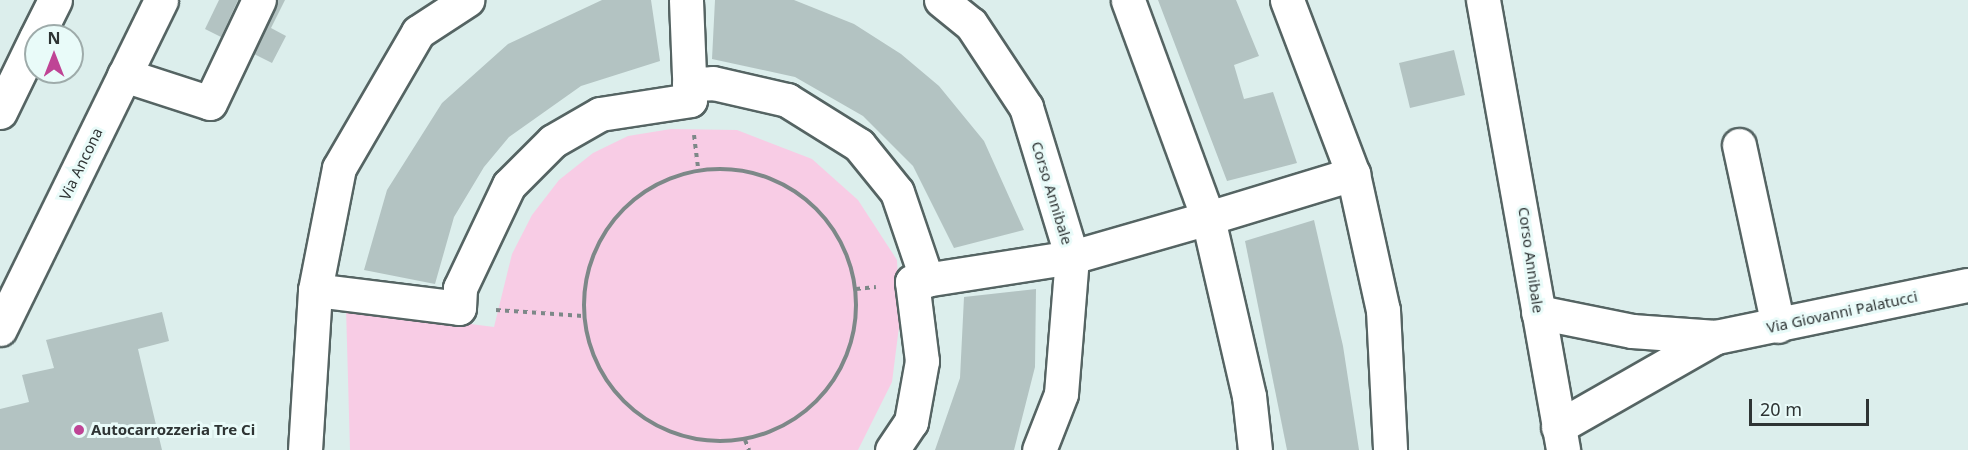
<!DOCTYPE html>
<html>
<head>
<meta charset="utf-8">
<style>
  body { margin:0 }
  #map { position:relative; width:1968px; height:450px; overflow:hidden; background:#dceeec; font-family:"Noto Sans",sans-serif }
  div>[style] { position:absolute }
  .green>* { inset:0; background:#f8cce5 }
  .building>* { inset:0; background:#b3c3c2 }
  .path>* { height:4px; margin-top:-2px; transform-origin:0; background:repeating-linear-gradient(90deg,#7d8888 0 4.5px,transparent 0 9px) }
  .path>.ring { margin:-2px; padding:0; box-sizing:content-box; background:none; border:4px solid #7d8888; border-radius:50% }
  .roads { filter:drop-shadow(2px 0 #556463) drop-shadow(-2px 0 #556463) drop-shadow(0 2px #556463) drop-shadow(0 -2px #556463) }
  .minor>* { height:33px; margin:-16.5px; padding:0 16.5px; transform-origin:16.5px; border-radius:16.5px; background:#fff }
  .dots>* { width:16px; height:16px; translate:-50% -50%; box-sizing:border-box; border:3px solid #e9fbf9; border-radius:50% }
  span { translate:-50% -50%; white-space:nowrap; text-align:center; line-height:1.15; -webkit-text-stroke:6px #e9fbf9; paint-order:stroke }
  .street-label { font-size:15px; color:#2e3434 }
  .poi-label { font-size:15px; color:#2e3434; font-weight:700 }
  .left { translate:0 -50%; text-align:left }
  .north { position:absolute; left:24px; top:24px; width:60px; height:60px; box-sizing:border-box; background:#e9fbf9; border:2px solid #9eabaa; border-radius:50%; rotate:0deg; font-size:16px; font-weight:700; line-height:24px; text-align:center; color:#2e3434 }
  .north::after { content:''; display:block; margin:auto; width:21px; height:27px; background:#bf4495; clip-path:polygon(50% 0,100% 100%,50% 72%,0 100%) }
  .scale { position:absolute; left:1749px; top:399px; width:120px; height:27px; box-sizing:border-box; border:3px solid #2e3434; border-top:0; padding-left:8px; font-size:18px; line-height:21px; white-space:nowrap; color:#2e3434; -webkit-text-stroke:4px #e9fbf9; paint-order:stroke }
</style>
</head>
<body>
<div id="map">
  <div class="green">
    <div style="clip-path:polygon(671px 129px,737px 130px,812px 159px,858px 200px,897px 260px,900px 319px,892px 382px,858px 450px,350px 450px,346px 308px,494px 327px,512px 254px,532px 215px,559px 180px,593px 153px,628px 136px)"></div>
  </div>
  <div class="building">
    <div style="clip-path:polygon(219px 0,238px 0,221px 37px,205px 29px)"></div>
    <div style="clip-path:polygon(278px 0,285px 0,271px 28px,286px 36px,272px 63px,254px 54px)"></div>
    <div style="clip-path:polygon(602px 0,651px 0,660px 61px,581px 86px,509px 137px,484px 167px,454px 217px,435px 284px,364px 270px,387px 190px,442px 103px,508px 44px)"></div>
    <div style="clip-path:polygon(715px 0,794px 0,854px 24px,901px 54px,939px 86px,984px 141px,1024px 230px,954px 248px,913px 166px,863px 116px,795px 77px,712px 59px)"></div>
    <div style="clip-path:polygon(1158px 0,1236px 0,1259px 56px,1234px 65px,1244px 99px,1273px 92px,1297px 163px,1227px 181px)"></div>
    <div style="clip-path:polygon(1454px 50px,1465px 95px,1410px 108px,1399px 63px)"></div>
    <div style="clip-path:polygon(1314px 220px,1343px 346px,1359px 450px,1287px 450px,1245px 241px)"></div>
    <div style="clip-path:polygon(1036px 289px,1035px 367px,1014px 450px,935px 450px,960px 378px,964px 297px)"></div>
    <div style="clip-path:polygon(162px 312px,169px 341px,138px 349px,162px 450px,0 450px,0 409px,29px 402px,22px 375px,54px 368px,46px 340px)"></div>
  </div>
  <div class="path">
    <div style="left:694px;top:135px;width:35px;rotate:83deg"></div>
    <div class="ring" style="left:584px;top:169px;width:268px;height:268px"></div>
    <div style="left:856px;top:289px;width:20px;rotate:-6deg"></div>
    <div style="left:496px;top:310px;width:87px;rotate:3.9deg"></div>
    <div style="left:745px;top:440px;width:11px;rotate:68deg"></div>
  </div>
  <div class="roads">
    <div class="minor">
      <div style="left:941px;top:0;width:38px;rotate:39deg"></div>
      <div style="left:971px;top:24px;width:100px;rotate:56.5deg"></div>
      <div style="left:1026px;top:107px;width:157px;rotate:73deg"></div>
      <div style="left:1072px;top:257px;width:137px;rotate:94.6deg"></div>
      <div style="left:1061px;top:394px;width:60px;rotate:111.4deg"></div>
      <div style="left:1483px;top:0;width:457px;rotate:79.9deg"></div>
      <div style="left:37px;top:36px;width:40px;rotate:-63.4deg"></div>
      <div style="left:124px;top:75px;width:90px;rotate:18deg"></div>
      <div style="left:210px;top:103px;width:114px;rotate:-64.6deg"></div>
      <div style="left:689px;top:84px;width:24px;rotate:-2deg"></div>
      <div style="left:713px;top:83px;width:76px;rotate:12.9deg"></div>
      <div style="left:787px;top:100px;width:85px;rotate:32deg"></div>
      <div style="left:859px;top:145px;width:60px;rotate:51deg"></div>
      <div style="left:897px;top:192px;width:93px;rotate:71.2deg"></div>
      <div style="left:0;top:112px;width:82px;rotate:-64.1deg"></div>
      <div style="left:1739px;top:145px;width:185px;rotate:77.8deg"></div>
      <div style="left:1353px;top:174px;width:139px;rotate:77.6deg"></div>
      <div style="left:1383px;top:310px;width:140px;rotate:87.1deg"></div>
      <div style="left:315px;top:290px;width:145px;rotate:7.1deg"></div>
      <div style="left:459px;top:308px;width:20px;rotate:-87deg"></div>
      <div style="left:460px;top:288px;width:114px;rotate:-64.6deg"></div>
      <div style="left:509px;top:185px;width:62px;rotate:-45deg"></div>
      <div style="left:553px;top:141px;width:54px;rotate:-29.9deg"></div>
      <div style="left:600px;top:114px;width:91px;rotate:-8.8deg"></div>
      <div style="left:690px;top:100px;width:100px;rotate:-92.3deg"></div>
      <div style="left:1538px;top:312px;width:96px;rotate:11.4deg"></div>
      <div style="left:1632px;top:331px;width:84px;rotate:4.1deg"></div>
      <div style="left:1716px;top:337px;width:257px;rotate:-11.7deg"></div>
      <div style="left:0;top:329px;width:366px;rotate:-63.9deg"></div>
      <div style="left:1558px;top:427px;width:182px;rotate:-29.7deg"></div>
      <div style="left:305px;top:450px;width:160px;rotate:-86.4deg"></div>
      <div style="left:315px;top:290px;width:124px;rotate:-78.9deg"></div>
      <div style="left:339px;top:168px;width:157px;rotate:-59.8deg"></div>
      <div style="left:418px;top:32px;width:59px;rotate:-33.1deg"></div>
      <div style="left:892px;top:450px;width:34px;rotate:-56deg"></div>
      <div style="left:911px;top:422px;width:62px;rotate:-79.8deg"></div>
      <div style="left:922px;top:361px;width:80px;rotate:-97.2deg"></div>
      <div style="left:912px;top:282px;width:162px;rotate:-8.9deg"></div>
      <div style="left:1072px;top:257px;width:141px;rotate:-16deg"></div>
      <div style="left:1208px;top:218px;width:232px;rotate:-110.2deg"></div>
      <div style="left:1255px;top:450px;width:54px;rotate:-96.3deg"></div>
      <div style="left:1249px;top:396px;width:183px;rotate:-103deg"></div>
      <div style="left:1208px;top:218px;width:152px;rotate:-16.9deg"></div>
      <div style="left:1353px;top:174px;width:186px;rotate:-110.8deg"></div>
    </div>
  </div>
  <div class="dots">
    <div style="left:79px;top:430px;background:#bf4495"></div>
  </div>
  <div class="street-label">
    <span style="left:81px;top:164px;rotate:-64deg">Via Ancona</span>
    <span style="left:1052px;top:193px;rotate:73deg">Corso Annibale</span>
    <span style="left:1531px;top:260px;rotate:82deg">Corso Annibale</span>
    <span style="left:1842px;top:312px;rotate:-12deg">Via Giovanni Palatucci</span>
  </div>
  <div class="poi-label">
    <span class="left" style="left:91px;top:430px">Autocarrozzeria Tre Ci</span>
  </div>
  <div class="north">N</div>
  <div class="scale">20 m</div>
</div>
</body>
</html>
